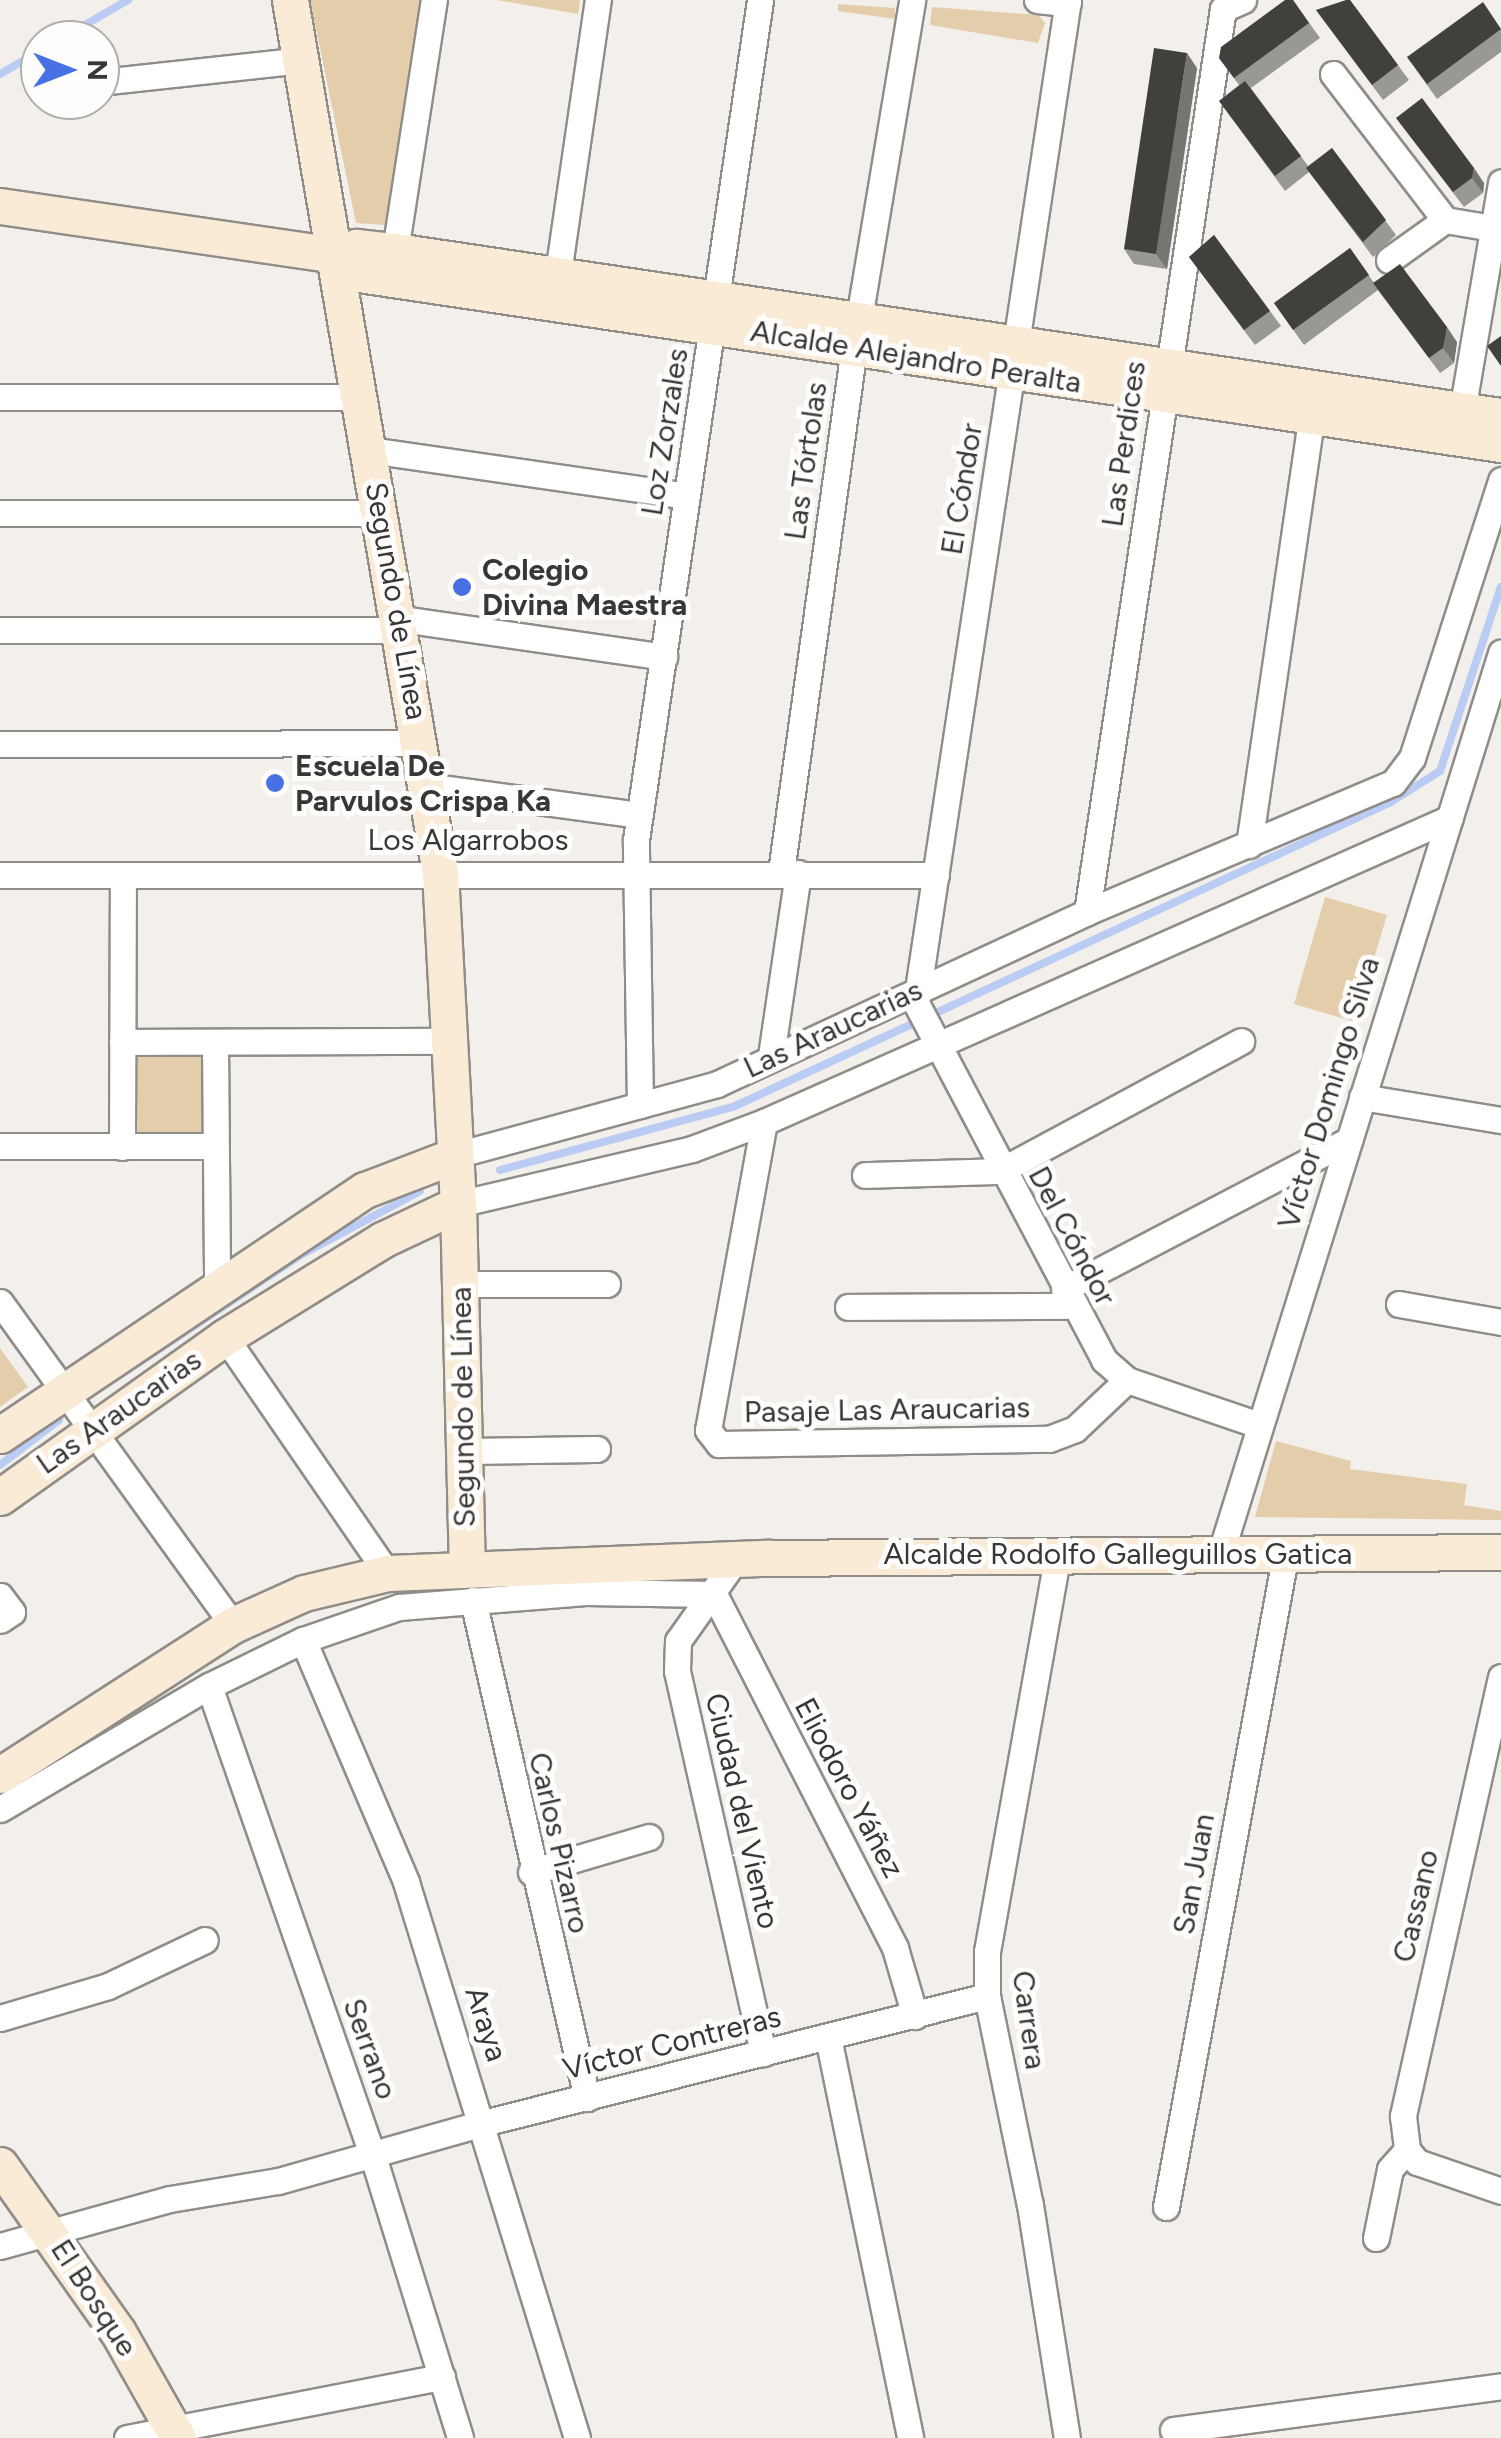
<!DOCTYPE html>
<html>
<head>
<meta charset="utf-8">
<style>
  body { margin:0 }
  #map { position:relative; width:1501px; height:2438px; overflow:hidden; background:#f3f0eb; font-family:Figtree,sans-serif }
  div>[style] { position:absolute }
  .green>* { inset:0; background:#e4cdab }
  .stream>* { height:8px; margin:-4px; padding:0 4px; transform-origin:4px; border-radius:4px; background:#baccf3 }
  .roads { filter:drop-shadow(2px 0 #908d89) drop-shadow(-2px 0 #908d89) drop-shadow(0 2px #908d89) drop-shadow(0 -2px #908d89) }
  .street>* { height:25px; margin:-12.5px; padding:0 12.5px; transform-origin:12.5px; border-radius:12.5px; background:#fff }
  .secondary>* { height:35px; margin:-17.5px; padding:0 17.5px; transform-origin:17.5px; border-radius:17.5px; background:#f9ebd6 }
  .wall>* { inset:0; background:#9a9894 }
  .shaded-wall>* { inset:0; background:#777570 }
  .building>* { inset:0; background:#42403c }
  .dots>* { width:28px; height:28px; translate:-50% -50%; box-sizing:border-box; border:5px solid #fffdfc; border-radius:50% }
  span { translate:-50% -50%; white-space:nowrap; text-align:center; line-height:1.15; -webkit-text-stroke:10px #fffdfc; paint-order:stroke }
  .street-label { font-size:30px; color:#383735 }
  .poi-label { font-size:30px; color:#383735; font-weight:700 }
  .left { translate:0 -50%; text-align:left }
  .north { position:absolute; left:20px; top:20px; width:100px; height:100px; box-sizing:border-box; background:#fffdfc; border:2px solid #afaeac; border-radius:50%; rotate:90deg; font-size:28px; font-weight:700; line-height:40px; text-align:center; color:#383735 }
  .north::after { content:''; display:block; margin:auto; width:35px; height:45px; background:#4871e3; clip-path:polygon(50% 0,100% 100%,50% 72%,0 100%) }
</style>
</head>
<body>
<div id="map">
  <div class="green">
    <div style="clip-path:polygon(310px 0,422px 0,385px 225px,356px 223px)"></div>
    <div style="clip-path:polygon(497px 0,580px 0,578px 14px)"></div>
    <div style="clip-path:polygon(838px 4px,895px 8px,895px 19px,838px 11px)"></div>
    <div style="clip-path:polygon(932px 7px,1038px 15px,1045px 23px,1038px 43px,930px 25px)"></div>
    <div style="clip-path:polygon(1325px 897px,1387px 915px,1355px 1022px,1294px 1004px)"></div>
    <div style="clip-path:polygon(208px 1049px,206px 1132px,138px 1134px,137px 1053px)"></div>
    <div style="clip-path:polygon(0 1348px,28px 1387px,0 1407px)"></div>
    <div style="clip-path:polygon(1276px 1441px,1351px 1461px,1350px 1469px,1467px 1484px,1464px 1505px,1501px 1511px,1501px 1520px,1255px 1517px)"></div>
  </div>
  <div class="stream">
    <div style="left:59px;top:40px;width:80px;rotate:-30.1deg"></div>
    <div style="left:0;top:74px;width:46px;rotate:-29.9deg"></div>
    <div style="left:500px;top:1170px;width:244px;rotate:-15.2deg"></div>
    <div style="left:735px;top:1106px;width:721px;rotate:-24.86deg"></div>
    <div style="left:1389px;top:803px;width:60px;rotate:-32.1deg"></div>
    <div style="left:1440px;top:771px;width:194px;rotate:-71.7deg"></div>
    <div style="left:114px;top:1379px;width:222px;rotate:-33.6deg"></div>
    <div style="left:299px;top:1256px;width:137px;rotate:-28.2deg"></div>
    <div style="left:0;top:1465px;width:74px;rotate:-37.3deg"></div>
  </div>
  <div class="roads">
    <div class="street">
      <div style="left:1037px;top:0;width:31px;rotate:6deg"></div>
      <div style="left:1068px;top:0;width:1014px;rotate:98.62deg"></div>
      <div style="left:916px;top:1003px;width:403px;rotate:62.2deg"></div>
      <div style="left:1104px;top:1360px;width:30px;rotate:41deg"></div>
      <div style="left:1127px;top:1380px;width:139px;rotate:18.8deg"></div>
      <div style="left:1333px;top:74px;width:184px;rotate:52.5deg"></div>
      <div style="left:1445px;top:220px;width:49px;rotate:9.5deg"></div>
      <div style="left:100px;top:82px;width:202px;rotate:-6.2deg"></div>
      <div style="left:395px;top:251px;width:254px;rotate:-81.2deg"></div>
      <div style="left:1389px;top:260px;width:69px;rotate:-35.5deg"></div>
      <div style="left:558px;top:273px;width:276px;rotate:-81.7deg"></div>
      <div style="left:0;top:397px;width:360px"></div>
      <div style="left:1462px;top:411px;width:232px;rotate:-80.3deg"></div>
      <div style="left:369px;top:450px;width:321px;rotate:8.2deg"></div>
      <div style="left:0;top:513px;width:381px"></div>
      <div style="left:401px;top:619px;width:266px;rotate:8.2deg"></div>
      <div style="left:0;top:630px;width:402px"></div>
      <div style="left:0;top:744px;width:420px;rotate:-0.1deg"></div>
      <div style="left:427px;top:786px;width:214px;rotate:7.8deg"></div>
      <div style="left:1249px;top:845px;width:435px;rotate:-81.7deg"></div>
      <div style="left:781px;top:872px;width:529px;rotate:-82.07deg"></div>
      <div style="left:854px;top:348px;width:353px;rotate:-80.5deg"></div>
      <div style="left:0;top:875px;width:936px"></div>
      <div style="left:1087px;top:912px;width:913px;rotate:-81.44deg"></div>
      <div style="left:1223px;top:9px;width:22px;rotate:-24deg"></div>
      <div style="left:122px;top:1042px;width:329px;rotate:-0.2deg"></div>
      <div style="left:215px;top:1043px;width:240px;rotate:89.5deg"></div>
      <div style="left:771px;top:1056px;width:185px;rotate:-81.6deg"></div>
      <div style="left:1362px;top:1097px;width:141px;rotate:9.4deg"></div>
      <div style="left:640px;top:1105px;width:265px;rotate:-90.9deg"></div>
      <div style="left:636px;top:840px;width:849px;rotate:-81.6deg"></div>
      <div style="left:764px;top:1122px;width:313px;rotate:100.3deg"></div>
      <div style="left:708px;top:1430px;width:18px;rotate:52deg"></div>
      <div style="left:719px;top:1444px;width:330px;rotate:-0.9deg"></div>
      <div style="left:1049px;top:1439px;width:28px;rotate:-21deg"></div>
      <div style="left:1075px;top:1429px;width:71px;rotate:-43.3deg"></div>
      <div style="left:0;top:1146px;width:213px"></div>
      <div style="left:122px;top:1147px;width:272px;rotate:-89.8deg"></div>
      <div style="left:456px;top:1155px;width:270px;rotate:-15.2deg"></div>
      <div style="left:717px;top:1084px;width:408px;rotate:-24.9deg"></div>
      <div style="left:1087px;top:912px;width:332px;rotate:-22.9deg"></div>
      <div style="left:1393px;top:783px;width:31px;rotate:-53deg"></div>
      <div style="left:1412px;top:758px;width:292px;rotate:-72.2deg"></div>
      <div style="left:865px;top:1175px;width:135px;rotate:-1.7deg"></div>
      <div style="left:1000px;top:1171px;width:274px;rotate:-28.3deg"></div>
      <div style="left:458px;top:1204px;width:240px;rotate:-13.2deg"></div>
      <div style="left:692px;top:1149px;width:77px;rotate:-20.6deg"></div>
      <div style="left:764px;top:1122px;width:750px;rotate:-23.9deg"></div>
      <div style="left:460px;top:1284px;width:147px"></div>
      <div style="left:1064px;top:1289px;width:322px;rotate:-27.6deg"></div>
      <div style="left:0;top:1302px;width:398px;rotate:54.2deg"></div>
      <div style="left:1399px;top:1304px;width:104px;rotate:10deg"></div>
      <div style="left:848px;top:1307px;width:224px;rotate:-0.3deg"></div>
      <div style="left:225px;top:1337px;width:286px;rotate:55.5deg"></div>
      <div style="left:465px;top:1451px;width:132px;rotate:-0.9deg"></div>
      <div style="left:1221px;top:1552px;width:942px;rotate:-72.7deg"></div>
      <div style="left:1058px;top:1553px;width:404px;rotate:100.1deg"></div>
      <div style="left:987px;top:1951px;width:45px;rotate:90deg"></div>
      <div style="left:987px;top:1996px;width:213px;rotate:78.4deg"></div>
      <div style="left:1030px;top:2205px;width:236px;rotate:81deg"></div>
      <div style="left:736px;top:1559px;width:100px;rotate:125.3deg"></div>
      <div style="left:678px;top:1641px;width:30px;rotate:92deg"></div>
      <div style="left:677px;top:1671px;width:392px;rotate:77.3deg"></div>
      <div style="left:714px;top:1594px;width:398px;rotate:62.9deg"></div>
      <div style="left:895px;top:1948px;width:71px;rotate:73.6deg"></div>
      <div style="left:0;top:1596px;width:20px;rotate:53deg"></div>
      <div style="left:12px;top:1612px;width:14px;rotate:146deg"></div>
      <div style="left:473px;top:1600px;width:511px;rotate:77.11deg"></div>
      <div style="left:303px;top:1640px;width:263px;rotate:66.9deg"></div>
      <div style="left:406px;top:1882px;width:582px;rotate:72.9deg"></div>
      <div style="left:1501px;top:1677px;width:450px;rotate:102.6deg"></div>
      <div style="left:1403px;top:2116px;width:34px;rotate:83deg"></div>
      <div style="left:1407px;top:2150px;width:16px;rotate:50deg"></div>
      <div style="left:1417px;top:2162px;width:89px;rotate:19deg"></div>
      <div style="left:209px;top:1686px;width:495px;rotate:70.8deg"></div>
      <div style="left:372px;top:2153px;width:298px;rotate:72.8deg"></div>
      <div style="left:0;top:1809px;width:243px;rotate:-30.5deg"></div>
      <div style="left:209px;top:1686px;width:105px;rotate:-26.1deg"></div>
      <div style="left:303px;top:1640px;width:102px;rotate:-19deg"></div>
      <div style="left:399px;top:1607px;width:187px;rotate:-4.6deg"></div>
      <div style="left:585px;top:1592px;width:129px;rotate:0.9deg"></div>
      <div style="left:531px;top:1872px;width:123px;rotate:-16.5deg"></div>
      <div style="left:0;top:2018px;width:113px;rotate:-16.5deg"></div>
      <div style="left:108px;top:1986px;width:107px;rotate:-25.4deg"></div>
      <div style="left:828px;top:2037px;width:409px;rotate:78.4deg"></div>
      <div style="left:1166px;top:2207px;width:666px;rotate:-79.62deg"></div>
      <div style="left:1376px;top:2238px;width:70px;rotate:-78.5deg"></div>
      <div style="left:1390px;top:2169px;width:25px;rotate:-48deg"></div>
      <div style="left:0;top:2246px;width:176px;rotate:-15.5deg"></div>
      <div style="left:170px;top:2199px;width:109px;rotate:-9.5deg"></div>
      <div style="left:278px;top:2181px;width:213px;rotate:-15.8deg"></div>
      <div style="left:483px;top:2123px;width:520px;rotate:-14.14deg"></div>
      <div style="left:1173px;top:2430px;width:331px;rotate:-7.6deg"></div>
      <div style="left:127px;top:2438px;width:321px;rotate:-11deg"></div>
    </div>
    <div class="secondary">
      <div style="left:290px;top:0;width:885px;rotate:80.24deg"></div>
      <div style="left:440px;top:872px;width:332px;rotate:86.9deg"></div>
      <div style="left:458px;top:1204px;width:364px;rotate:88.6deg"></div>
      <div style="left:0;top:206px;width:341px;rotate:8.3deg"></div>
      <div style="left:337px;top:255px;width:29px;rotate:41deg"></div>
      <div style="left:359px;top:274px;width:1155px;rotate:8.47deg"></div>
      <div style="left:337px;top:255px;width:21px;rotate:-23deg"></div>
      <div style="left:356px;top:247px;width:39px;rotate:6deg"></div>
      <div style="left:395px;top:251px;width:1118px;rotate:8.49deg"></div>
      <div style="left:0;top:1435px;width:440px;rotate:-33.9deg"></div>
      <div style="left:365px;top:1190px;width:97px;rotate:-21deg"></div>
      <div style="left:0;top:1497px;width:276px;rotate:-35.4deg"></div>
      <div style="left:225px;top:1337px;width:185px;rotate:-31.7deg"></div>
      <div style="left:382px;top:1240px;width:84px;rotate:-25.3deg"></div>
      <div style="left:0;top:1775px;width:277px;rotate:-32.8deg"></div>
      <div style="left:233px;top:1625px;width:78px;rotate:-24.3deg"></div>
      <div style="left:304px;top:1593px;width:85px;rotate:-13.5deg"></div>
      <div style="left:387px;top:1573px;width:381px;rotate:-2.3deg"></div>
      <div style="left:768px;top:1558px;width:733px;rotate:-0.47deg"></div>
      <div style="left:0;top:2165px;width:204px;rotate:54.8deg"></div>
      <div style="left:118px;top:2332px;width:122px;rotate:60.5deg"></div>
    </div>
  </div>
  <div class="wall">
    <div style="clip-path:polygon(1293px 0,1320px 38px,1251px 88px,1308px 166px,1332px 148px,1396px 235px,1373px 257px,1309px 172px,1285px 191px,1219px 101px,1239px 85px,1219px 58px)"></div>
    <div style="clip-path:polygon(1350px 0,1409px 80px,1383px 100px,1316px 10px)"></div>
    <div style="clip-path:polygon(1501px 28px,1501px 52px,1437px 99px,1407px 57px)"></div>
    <div style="clip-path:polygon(1197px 68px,1167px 269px,1134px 264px,1124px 249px)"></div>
    <div style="clip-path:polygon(1396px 118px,1484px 183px,1483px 193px,1464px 207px)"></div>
    <div style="clip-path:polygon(1214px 235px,1281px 326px,1255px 345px,1189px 257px)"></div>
    <div style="clip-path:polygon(1350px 248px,1374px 283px,1457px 342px,1454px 363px,1440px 373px,1378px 290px,1304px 345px,1274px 303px)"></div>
  </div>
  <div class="shaded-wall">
    <div style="clip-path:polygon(1187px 53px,1197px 68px,1167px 269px,1156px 254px)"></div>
    <div style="clip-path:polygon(1474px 168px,1484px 183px,1483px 193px,1472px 178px)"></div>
    <div style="clip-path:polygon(1447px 327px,1457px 342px,1454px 363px,1443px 348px)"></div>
  </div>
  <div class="building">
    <div style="clip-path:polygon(1285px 0,1293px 0,1309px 23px,1234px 78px,1219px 58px,1221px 47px)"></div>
    <div style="clip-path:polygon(1346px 0,1350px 0,1398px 65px,1372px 85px,1316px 10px)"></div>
    <div style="clip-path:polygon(1483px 2px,1501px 29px,1427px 84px,1407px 57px)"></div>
    <div style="clip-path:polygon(1154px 48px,1187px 53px,1156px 254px,1124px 249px)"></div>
    <div style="clip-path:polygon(1245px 81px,1301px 156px,1275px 176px,1219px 101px)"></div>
    <div style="clip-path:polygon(1422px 98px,1474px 168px,1472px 178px,1453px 192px,1396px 118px)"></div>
    <div style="clip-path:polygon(1332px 148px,1386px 220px,1363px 242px,1306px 168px)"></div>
    <div style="clip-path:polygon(1214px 235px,1270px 311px,1244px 330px,1189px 257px)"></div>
    <div style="clip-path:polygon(1350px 248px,1369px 275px,1293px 330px,1274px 303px)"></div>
    <div style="clip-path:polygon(1400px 264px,1447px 327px,1443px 348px,1429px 358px,1373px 283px)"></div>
    <div style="clip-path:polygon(1501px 336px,1501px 366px,1487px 346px)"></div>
  </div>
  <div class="dots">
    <div style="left:462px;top:587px;background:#4871e3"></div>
    <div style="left:275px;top:783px;background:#4871e3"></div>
  </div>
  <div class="street-label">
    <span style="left:916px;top:357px;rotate:9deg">Alcalde Alejandro Peralta</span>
    <span style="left:665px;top:432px;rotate:-81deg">Loz Zorzales</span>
    <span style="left:1124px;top:444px;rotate:-82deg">Las Perdices</span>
    <span style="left:806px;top:461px;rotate:-82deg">Las Tórtolas</span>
    <span style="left:962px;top:489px;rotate:-81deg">El Cóndor</span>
    <span style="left:396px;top:601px;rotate:80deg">Segundo de Línea</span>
    <span style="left:468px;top:840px">Los Algarrobos</span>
    <span style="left:833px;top:1029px;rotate:-25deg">Las Araucarias</span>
    <span style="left:1329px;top:1093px;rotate:-73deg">Víctor Domingo Silva</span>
    <span style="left:1072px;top:1236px;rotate:62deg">Del Cóndor</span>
    <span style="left:463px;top:1407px;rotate:-91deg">Segundo de Línea</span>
    <span style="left:887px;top:1410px;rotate:-1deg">Pasaje Las Araucarias</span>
    <span style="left:119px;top:1412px;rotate:-35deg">Las Araucarias</span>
    <span style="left:1118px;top:1554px">Alcalde Rodolfo Galleguillos Gatica</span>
    <span style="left:849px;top:1788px;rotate:62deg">Eliodoro Yáñez</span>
    <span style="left:742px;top:1811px;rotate:77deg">Ciudad del Viento</span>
    <span style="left:559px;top:1843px;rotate:77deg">Carlos Pizarro</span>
    <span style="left:1194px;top:1874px;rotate:-80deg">San Juan</span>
    <span style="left:1416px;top:1906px;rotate:-77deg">Cassano</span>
    <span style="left:1029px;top:2020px;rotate:82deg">Carrera</span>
    <span style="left:486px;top:2024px;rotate:72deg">Araya</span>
    <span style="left:672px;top:2043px;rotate:-14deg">Víctor Contreras</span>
    <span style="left:370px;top:2049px;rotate:70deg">Serrano</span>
    <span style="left:94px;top:2298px;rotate:57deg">El Bosque</span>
  </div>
  <div class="poi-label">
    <span class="left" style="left:482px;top:587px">Colegio<br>Divina Maestra</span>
    <span class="left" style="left:295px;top:783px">Escuela De<br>Parvulos Crispa Ka</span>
  </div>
  <div class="north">N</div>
</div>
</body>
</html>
